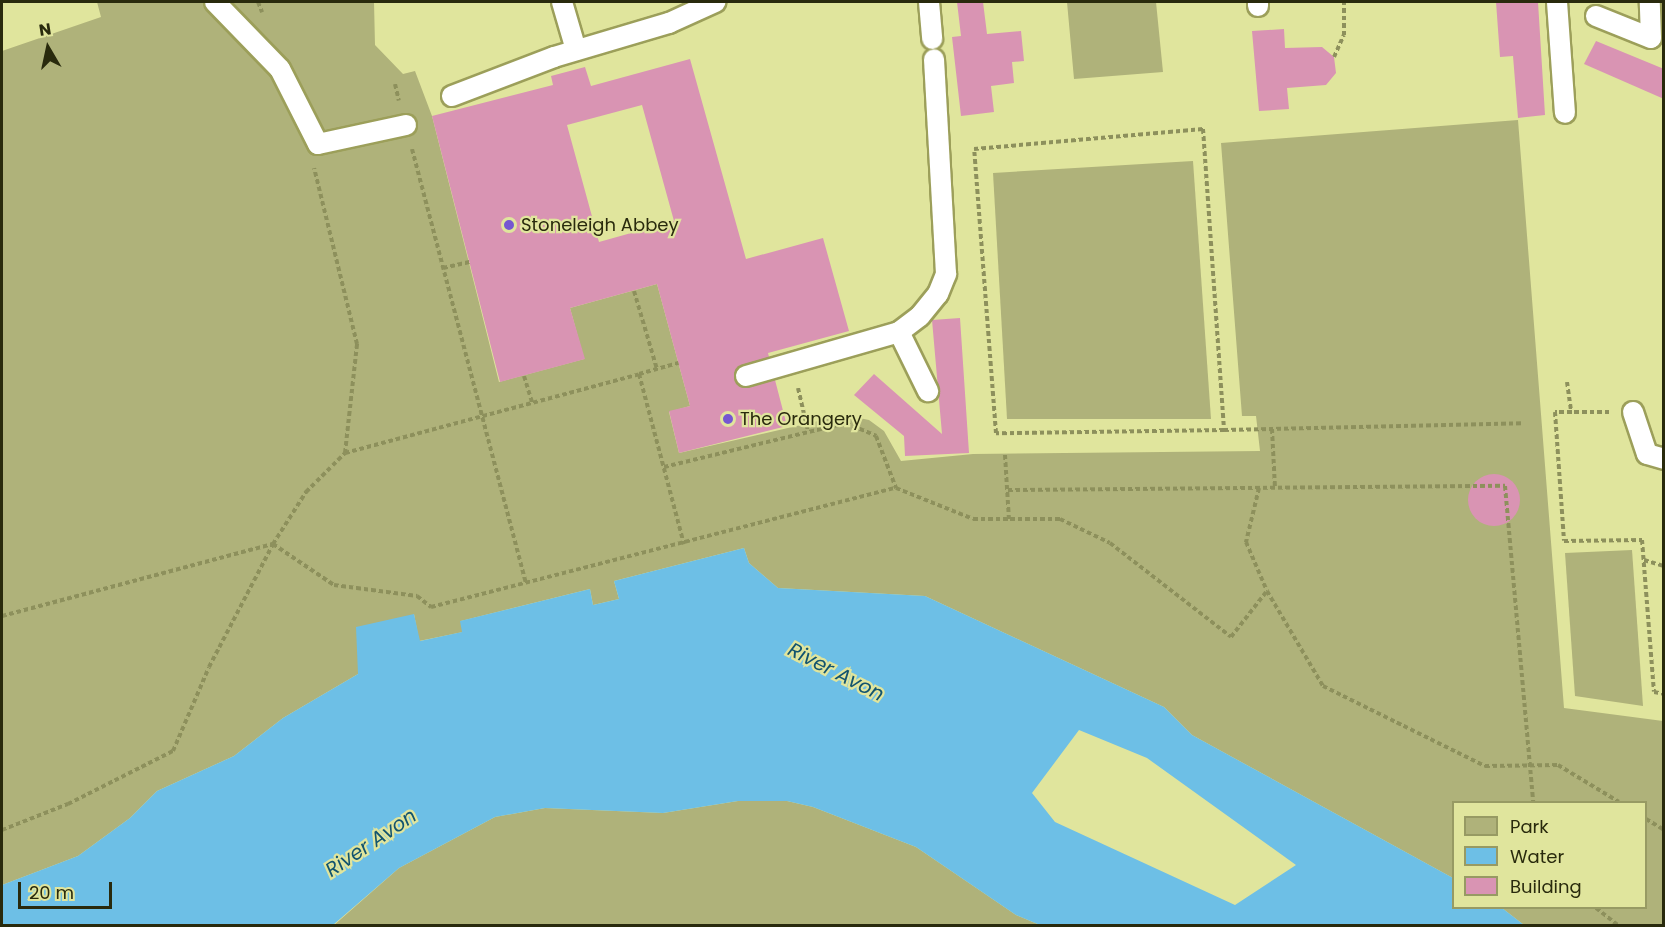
<!DOCTYPE html>
<html>
<head>
<meta charset="utf-8">
<style>
  body { margin:0 }
  #map { position:relative; width:1665px; height:927px; overflow:hidden; background:#e0e59d; font-family:Poppins,sans-serif }
  div>[style] { position:absolute }
  .green>* { inset:0; background:#afb27a }
  .water>* { inset:0; background:#6dbfe6 }
  .building>* { inset:0; background:#d994b3 }
  .round { border-radius:50% }
  .path>* { height:4px; margin-top:-2px; transform-origin:0; background:repeating-linear-gradient(90deg,#8d905c 0 4.5px,transparent 0 7.5px) }
  .roads { filter:drop-shadow(2px 0 #9c9f5a) drop-shadow(-2px 0 #9c9f5a) drop-shadow(0 2px #9c9f5a) drop-shadow(0 -2px #9c9f5a) }
  .lane>* { height:20px; margin:-10px; padding:0 10px; transform-origin:10px; border-radius:10px; background:#fff }
  .dots>* { width:16px; height:16px; translate:-50% -50%; box-sizing:border-box; border:3px solid #e0e59d; border-radius:50% }
  span { translate:-50% -50%; white-space:nowrap; text-align:center; line-height:1.15; -webkit-text-stroke:4.5px #e0e59d; paint-order:stroke }
  .poi-label { font-size:18px; color:#292a0d }
  .left { translate:0 -50%; text-align:left }
  .water-label { font-size:20px; color:#12546f; font-style:italic }
  .frame { position:absolute; inset:0; border:3px solid #292a0d; pointer-events:none }
  .legend { position:absolute; left:1452px; top:801px; width:195px; height:108px; box-sizing:border-box; background:#e0e59d; border:2px solid #979a63; margin:0; padding:8px 10px; list-style:none; font-size:18px; color:#292a0d }
  .legend li { display:flex; align-items:center; gap:12px; height:30px }
  .legend b { width:30px; border:2px solid #979a63 }
  .north { position:absolute; left:18px; top:18px; width:60px; height:60px; -webkit-text-stroke:4px #e0e59d; paint-order:stroke; rotate:351deg; font-size:16px; font-weight:700; line-height:24px; text-align:center; color:#292a0d }
  .north::after { content:''; display:block; margin:auto; width:21px; height:27px; background:#292a0d; clip-path:polygon(50% 0,100% 100%,50% 72%,0 100%) }
  .scale { position:absolute; left:18px; top:882px; width:94px; height:27px; box-sizing:border-box; border:3px solid #292a0d; border-top:0; padding-left:8px; font-size:18px; line-height:21px; white-space:nowrap; color:#292a0d; -webkit-text-stroke:4px #e0e59d; paint-order:stroke }
</style>
</head>
<body>
<div id="map">
  <div class="green">
    <div style="clip-path:polygon(97px 2px,374px 2px,375px 45px,403px 74px,415px 71px,432px 116px,499px 382px,584px 359px,570px 308px,657px 284px,690px 406px,669px 412px,679px 453px,844px 415px,869px 420px,884px 431px,901px 461px,973px 454px,1260px 451px,1256px 416px,1242px 416px,1221px 143px,1518px 120px,1564px 708px,1663px 721px,1663px 925px,1524px 925px,1502px 908px,1646px 908px,1646px 802px,1454px 802px,1453px 878px,1192px 735px,1164px 707px,925px 596px,778px 588px,749px 563px,744px 548px,614px 581px,619px 599px,593px 605px,590px 589px,461px 621px,463px 632px,419px 641px,414px 614px,358px 674px,283px 718px,234px 756px,157px 791px,130px 818px,78px 856px,2px 885px,2px 51px,101px 17px)"></div>
    <div style="clip-path:polygon(1067px 2px,1156px 2px,1163px 72px,1074px 79px)"></div>
    <div style="clip-path:polygon(1193px 161px,1211px 419px,1007px 419px,993px 173px)"></div>
    <div style="clip-path:polygon(1632px 550px,1643px 706px,1575px 696px,1565px 553px)"></div>
    <div style="clip-path:polygon(738px 801px,787px 801px,813px 807px,916px 847px,1016px 915px,1040px 925px,333px 926px,399px 868px,495px 817px,545px 808px,663px 813px)"></div>
  </div>
  <div class="water">
    <div style="clip-path:polygon(evenodd,744px 548px,749px 563px,778px 588px,925px 596px,1164px 707px,1192px 735px,1453px 878px,1454px 908px,1502px 908px,1524px 925px,1040px 925px,1016px 915px,916px 847px,813px 807px,787px 801px,738px 801px,663px 813px,545px 808px,495px 817px,399px 868px,333px 925px,2px 925px,2px 885px,78px 856px,130px 818px,157px 791px,234px 756px,283px 718px,358px 674px,356px 627px,414px 614px,420px 641px,462px 632px,460px 621px,590px 589px,593px 605px,619px 599px,614px 581px,744px 548px,1079px 730px,1147px 758px,1296px 865px,1235px 905px,1055px 822px,1032px 793px,1079px 730px)"></div>
  </div>
  <div class="building">
    <div style="clip-path:polygon(957px 2px,983px 2px,987px 34px,1021px 31px,1024px 61px,1012px 62px,1014px 83px,991px 86px,994px 112px,961px 116px,952px 37px,961px 36px)"></div>
    <div style="clip-path:polygon(1496px 2px,1538px 2px,1545px 115px,1518px 118px,1513px 56px,1500px 57px)"></div>
    <div style="clip-path:polygon(1284px 29px,1285px 48px,1322px 47px,1334px 57px,1336px 73px,1326px 85px,1287px 88px,1289px 109px,1259px 111px,1252px 31px)"></div>
    <div style="clip-path:polygon(1596px 41px,1664px 69px,1664px 99px,1584px 64px)"></div>
    <div style="clip-path:polygon(evenodd,690px 59px,746px 259px,823px 238px,849px 331px,768px 353px,769px 357px,737px 368px,735px 380px,743px 387px,775px 380px,787px 426px,679px 453px,669px 411px,690px 406px,657px 284px,570px 308px,585px 359px,500px 382px,432px 116px,553px 85px,551px 76px,585px 67px,591px 86px,690px 59px,642px 105px,674px 221px,599px 242px,567px 125px,642px 105px)"></div>
    <div style="clip-path:polygon(960px 318px,969px 453px,905px 456px,904px 436px,854px 395px,874px 374px,942px 434px,932px 320px)"></div>
    <div class="round" style="left:1468px;top:474px;width:52px;height:52px"></div>
  </div>
  <div class="path">
    <div style="left:258px;top:2px;width:11px;rotate:68deg"></div>
    <div style="left:1334px;top:57px;width:24px;rotate:-66deg"></div>
    <div style="left:1344px;top:35px;width:33px;rotate:-90deg"></div>
    <div style="left:395px;top:84px;width:17px;rotate:77deg"></div>
    <div style="left:1203px;top:129px;width:302px;rotate:86deg"></div>
    <div style="left:1224px;top:430px;width:228px;rotate:179.2deg"></div>
    <div style="left:996px;top:433px;width:285px;rotate:-94.4deg"></div>
    <div style="left:974px;top:149px;width:230px;rotate:-5deg"></div>
    <div style="left:412px;top:149px;width:449px;rotate:75.3deg"></div>
    <div style="left:443px;top:268px;width:27px;rotate:-13deg"></div>
    <div style="left:634px;top:291px;width:81px;rotate:73.6deg"></div>
    <div style="left:639px;top:374px;width:41px;rotate:-15.8deg"></div>
    <div style="left:524px;top:376px;width:28px;rotate:73deg"></div>
    <div style="left:1567px;top:382px;width:30px;rotate:82deg"></div>
    <div style="left:798px;top:388px;width:44px;rotate:76.9deg"></div>
    <div style="left:1609px;top:412px;width:54px;rotate:180deg"></div>
    <div style="left:1555px;top:412px;width:129px;rotate:86deg"></div>
    <div style="left:1564px;top:541px;width:78px;rotate:-0.7deg"></div>
    <div style="left:1642px;top:540px;width:152px;rotate:85.5deg"></div>
    <div style="left:1654px;top:692px;width:10px;rotate:11deg"></div>
    <div style="left:1272px;top:429px;width:59px;rotate:87.1deg"></div>
    <div style="left:1224px;top:430px;width:299px;rotate:-1.3deg"></div>
    <div style="left:345px;top:453px;width:304px;rotate:-15deg"></div>
    <div style="left:639px;top:374px;width:176px;rotate:75.2deg"></div>
    <div style="left:1005px;top:455px;width:65px;rotate:86.5deg"></div>
    <div style="left:664px;top:467px;width:187px;rotate:-13.6deg"></div>
    <div style="left:846px;top:423px;width:33px;rotate:23deg"></div>
    <div style="left:876px;top:436px;width:56px;rotate:69deg"></div>
    <div style="left:1259px;top:488px;width:56px;rotate:103.5deg"></div>
    <div style="left:1246px;top:542px;width:53px;rotate:66.8deg"></div>
    <div style="left:1008px;top:490px;width:497px;rotate:-0.5deg"></div>
    <div style="left:1505px;top:486px;width:317px;rotate:84.9deg"></div>
    <div style="left:1644px;top:560px;width:21px;rotate:17deg"></div>
    <div style="left:2px;top:616px;width:280px;rotate:-14.9deg"></div>
    <div style="left:273px;top:544px;width:73px;rotate:33.9deg"></div>
    <div style="left:334px;top:585px;width:84px;rotate:7.5deg"></div>
    <div style="left:417px;top:596px;width:18px;rotate:38deg"></div>
    <div style="left:431px;top:607px;width:480px;rotate:-14.4deg"></div>
    <div style="left:896px;top:488px;width:83px;rotate:21.9deg"></div>
    <div style="left:973px;top:519px;width:87px"></div>
    <div style="left:1060px;top:519px;width:55px;rotate:25.6deg"></div>
    <div style="left:1110px;top:543px;width:153px;rotate:37.8deg"></div>
    <div style="left:1231px;top:637px;width:58px;rotate:-52deg"></div>
    <div style="left:1267px;top:591px;width:110px;rotate:59.5deg"></div>
    <div style="left:1323px;top:686px;width:181px;rotate:26.3deg"></div>
    <div style="left:1485px;top:766px;width:73px;rotate:-0.8deg"></div>
    <div style="left:1558px;top:765px;width:71px;rotate:31.2deg"></div>
    <div style="left:1646px;top:819px;width:21px;rotate:31deg"></div>
    <div style="left:2px;top:830px;width:71px;rotate:-21.5deg"></div>
    <div style="left:68px;top:804px;width:118px;rotate:-26.8deg"></div>
    <div style="left:173px;top:751px;width:91px;rotate:-66.8deg"></div>
    <div style="left:209px;top:667px;width:139px;rotate:-62.5deg"></div>
    <div style="left:273px;top:544px;width:62px;rotate:-57.6deg"></div>
    <div style="left:306px;top:492px;width:55px;rotate:-45deg"></div>
    <div style="left:345px;top:453px;width:110px;rotate:-83.7deg"></div>
    <div style="left:357px;top:344px;width:181px;rotate:-103.7deg"></div>
    <div style="left:1596px;top:908px;width:29px;rotate:38deg"></div>
  </div>
  <div class="roads">
    <div class="lane">
      <div style="left:215px;top:2px;width:93px;rotate:45.9deg"></div>
      <div style="left:280px;top:69px;width:84px;rotate:63.1deg"></div>
      <div style="left:318px;top:144px;width:90px;rotate:-12.2deg"></div>
      <div style="left:562px;top:2px;width:50px;rotate:73.7deg"></div>
      <div style="left:929px;top:2px;width:37px;rotate:85deg"></div>
      <div style="left:1258px;top:2px;width:4px;rotate:90deg"></div>
      <div style="left:1557px;top:2px;width:111px;rotate:85.9deg"></div>
      <div style="left:1596px;top:16px;width:59px;rotate:21.8deg"></div>
      <div style="left:1651px;top:38px;width:36px;rotate:-92deg"></div>
      <div style="left:452px;top:96px;width:109px;rotate:-20.9deg"></div>
      <div style="left:554px;top:57px;width:120px;rotate:-16.5deg"></div>
      <div style="left:669px;top:23px;width:51px;rotate:-24.5deg"></div>
      <div style="left:899px;top:332px;width:66px;rotate:63.8deg"></div>
      <div style="left:746px;top:376px;width:159px;rotate:-16deg"></div>
      <div style="left:899px;top:332px;width:26px;rotate:-37deg"></div>
      <div style="left:920px;top:316px;width:28px;rotate:-51deg"></div>
      <div style="left:938px;top:294px;width:22px;rotate:-68deg"></div>
      <div style="left:946px;top:274px;width:215px;rotate:-93.2deg"></div>
      <div style="left:1633px;top:412px;width:44px;rotate:71.6deg"></div>
      <div style="left:1647px;top:454px;width:18px;rotate:16deg"></div>
    </div>
  </div>
  <div class="dots">
    <div style="left:509px;top:225px;background:#7557d1"></div>
    <div style="left:728px;top:419px;background:#7557d1"></div>
  </div>
  <div class="poi-label">
    <span class="left" style="left:521px;top:225px">Stoneleigh Abbey</span>
    <span class="left" style="left:740px;top:419px">The Orangery</span>
  </div>
  <div class="water-label">
    <span style="left:836px;top:672px;rotate:27deg">River Avon</span>
    <span style="left:371px;top:843px;rotate:-34deg">River Avon</span>
  </div>
  <div class="frame"></div>
  <ul class="legend">
  <li><b style="height:16px;background:#afb27a"></b>Park</li>
  <li><b style="height:16px;background:#6dbfe6"></b>Water</li>
  <li><b style="height:16px;background:#d994b3"></b>Building</li>
  </ul>
  <div class="north">N</div>
  <div class="scale">20 m</div>
</div>
</body>
</html>
